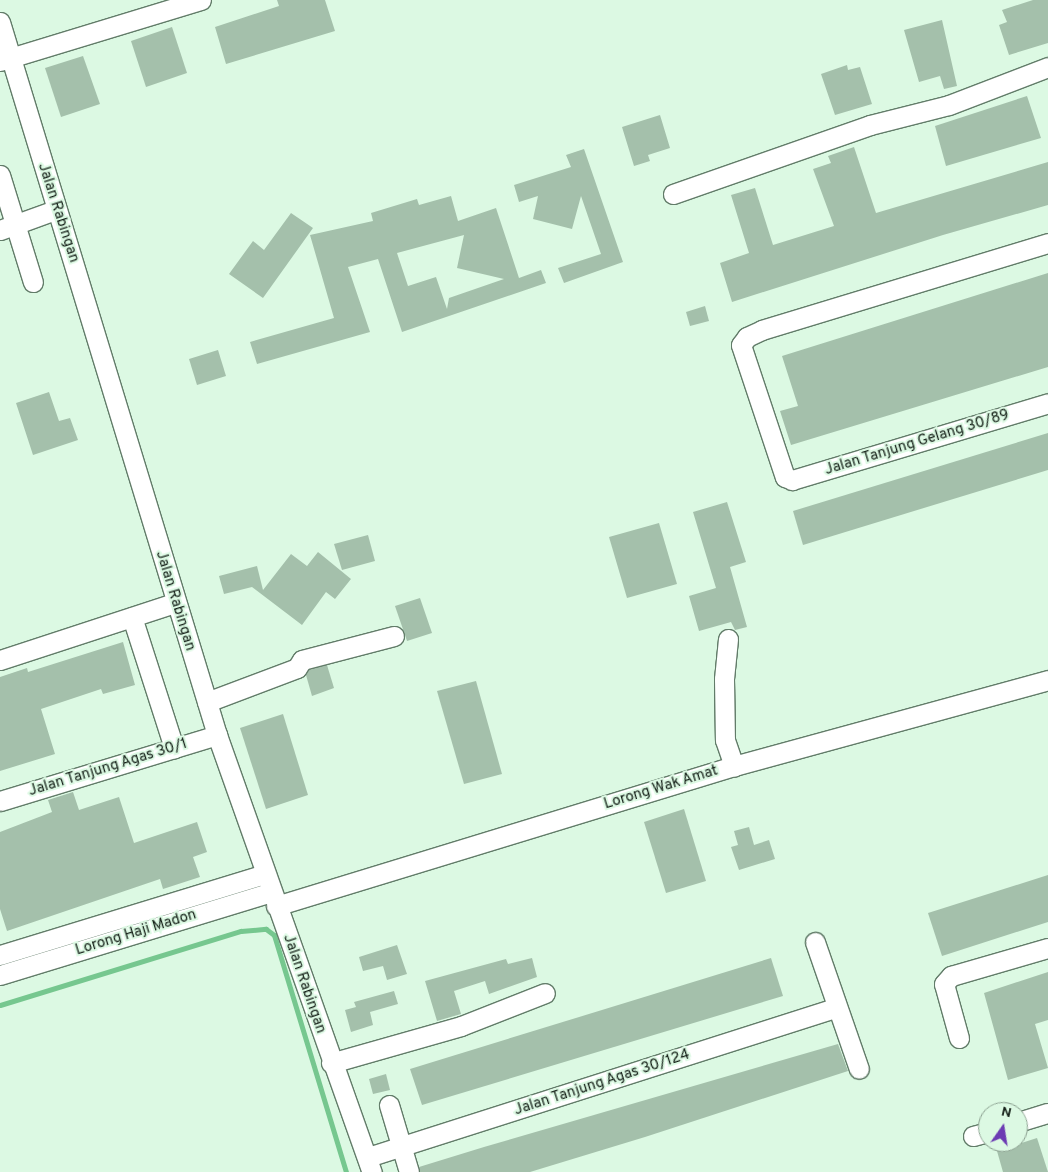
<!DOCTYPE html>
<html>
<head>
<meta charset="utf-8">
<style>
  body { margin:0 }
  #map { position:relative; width:1048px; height:1172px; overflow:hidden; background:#dcf9e3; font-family:Overpass,sans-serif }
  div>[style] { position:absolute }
  .stream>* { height:5px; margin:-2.5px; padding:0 2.5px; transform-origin:2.5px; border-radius:2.5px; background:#76c78f }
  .building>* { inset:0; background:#a4c0ab }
  .roads { filter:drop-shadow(1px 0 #627c69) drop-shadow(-1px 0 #627c69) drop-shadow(0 1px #627c69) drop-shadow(0 -1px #627c69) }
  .minor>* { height:19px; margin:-9.5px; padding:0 9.5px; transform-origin:9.5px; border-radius:9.5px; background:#fff }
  span { translate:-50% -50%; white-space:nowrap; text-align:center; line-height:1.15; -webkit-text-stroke:4px #dcf9e3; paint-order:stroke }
  .street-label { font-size:15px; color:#131e16 }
  .north { position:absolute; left:978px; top:1102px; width:50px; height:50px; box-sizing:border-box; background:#dcf9e3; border:1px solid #8ca191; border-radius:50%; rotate:13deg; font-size:14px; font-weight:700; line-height:20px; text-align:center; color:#131e16 }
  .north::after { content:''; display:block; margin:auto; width:18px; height:22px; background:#6c3cb3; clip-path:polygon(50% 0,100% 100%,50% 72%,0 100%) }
</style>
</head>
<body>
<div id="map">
  <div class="stream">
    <div style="left:0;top:1005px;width:252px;rotate:-17.1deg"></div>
    <div style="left:241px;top:931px;width:25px;rotate:-5deg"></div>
    <div style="left:266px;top:929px;width:10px;rotate:37deg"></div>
    <div style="left:274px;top:935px;width:248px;rotate:73.1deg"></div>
  </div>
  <div class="building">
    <div style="clip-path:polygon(277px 0,325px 0,335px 31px,226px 64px,215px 27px,279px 6px)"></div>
    <div style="clip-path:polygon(1033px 0,1048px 0,1048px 43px,1009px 55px,999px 25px,1007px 22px,1002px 10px)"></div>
    <div style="clip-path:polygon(942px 20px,957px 86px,944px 89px,940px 76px,919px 82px,904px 30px)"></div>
    <div style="clip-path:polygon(172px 27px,187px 73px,146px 87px,131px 41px)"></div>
    <div style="clip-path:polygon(83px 56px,100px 104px,61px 117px,45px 68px)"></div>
    <div style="clip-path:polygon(847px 65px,848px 70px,860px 67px,872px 104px,835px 115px,821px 74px)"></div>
    <div style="clip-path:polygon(1027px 96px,1041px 138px,946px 166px,935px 126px)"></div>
    <div style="clip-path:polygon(660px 115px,670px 148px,648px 155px,650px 161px,634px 166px,622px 127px)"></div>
    <div style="clip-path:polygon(854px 147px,876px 213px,1048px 162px,1048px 205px,943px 235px,732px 302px,720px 263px,749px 253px,731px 195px,755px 188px,773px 245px,834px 226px,813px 169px,831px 163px,828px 156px)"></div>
    <div style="clip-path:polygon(584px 149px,623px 262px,564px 283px,558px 268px,601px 254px,581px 196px,572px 229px,533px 219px,538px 196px,519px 202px,514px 185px,571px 167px,566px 155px)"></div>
    <div style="clip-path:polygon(evenodd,451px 196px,458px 221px,496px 208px,519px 278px,541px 270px,546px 283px,402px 332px,378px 259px,348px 267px,370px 332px,257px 364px,250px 342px,334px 318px,310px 235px,373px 221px,371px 213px,417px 199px,419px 205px,451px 196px,464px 235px,457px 268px,504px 279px,449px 298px,447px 309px,436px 277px,408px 286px,397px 253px,464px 235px)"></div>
    <div style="clip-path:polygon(291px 213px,313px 228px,263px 298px,229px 274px,253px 241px,264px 250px)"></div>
    <div style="clip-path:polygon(1048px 273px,1048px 367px,791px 445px,780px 411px,798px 406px,782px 356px)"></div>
    <div style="clip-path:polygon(705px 306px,709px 321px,690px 326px,686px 312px)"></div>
    <div style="clip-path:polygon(218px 350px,226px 376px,197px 385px,189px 359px)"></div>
    <div style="clip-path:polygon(49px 392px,59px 421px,70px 418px,78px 440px,33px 455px,16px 403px)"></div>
    <div style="clip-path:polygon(1048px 433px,1048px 470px,803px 545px,793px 511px)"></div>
    <div style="clip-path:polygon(727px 502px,746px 562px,730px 567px,747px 627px,735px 630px,731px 622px,699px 631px,689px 596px,716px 588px,693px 512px)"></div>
    <div style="clip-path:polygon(659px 523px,677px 584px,627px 598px,609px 537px)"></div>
    <div style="clip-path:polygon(368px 535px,375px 561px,342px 570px,334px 544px)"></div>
    <div style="clip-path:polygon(318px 552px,351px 579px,335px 599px,326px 592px,302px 625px,252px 587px,224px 594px,219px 576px,257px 566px,263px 590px,291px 554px,307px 566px)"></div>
    <div style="clip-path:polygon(420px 598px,432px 633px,407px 641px,395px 606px)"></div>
    <div style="clip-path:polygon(123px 642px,135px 685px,103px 694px,101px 689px,41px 709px,55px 754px,0 771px,0 677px,27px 668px,28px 672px)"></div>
    <div style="clip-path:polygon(327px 665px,334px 688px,312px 696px,306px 675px,309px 670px)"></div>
    <div style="clip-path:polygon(476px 681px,502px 774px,464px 784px,437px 691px)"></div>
    <div style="clip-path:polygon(283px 714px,308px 795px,266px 809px,240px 728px)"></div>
    <div style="clip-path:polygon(73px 792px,79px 810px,119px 797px,134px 843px,197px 822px,207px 852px,193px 857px,200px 877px,163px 889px,160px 879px,7px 931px,0 909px,0 832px,52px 812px,48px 800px)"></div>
    <div style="clip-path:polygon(684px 809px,706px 881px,666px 893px,644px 822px)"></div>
    <div style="clip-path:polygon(749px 827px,754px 845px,769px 840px,775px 859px,739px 870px,731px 847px,738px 845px,734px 831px)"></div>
    <div style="clip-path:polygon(1048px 875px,1048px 922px,942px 956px,928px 913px)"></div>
    <div style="clip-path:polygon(397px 945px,407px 974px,387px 980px,383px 966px,363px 971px,359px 957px)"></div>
    <div style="clip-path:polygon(532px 958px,537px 977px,489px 994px,485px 981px,454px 991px,461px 1014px,437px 1021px,425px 981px,506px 959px,508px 964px)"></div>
    <div style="clip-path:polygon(771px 958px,783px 996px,422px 1105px,410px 1069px)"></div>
    <div style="clip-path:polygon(1048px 972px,1048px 1020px,1035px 1024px,1048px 1068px,1008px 1080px,984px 993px)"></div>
    <div style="clip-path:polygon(394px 991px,398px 1004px,370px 1012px,373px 1025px,351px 1032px,345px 1010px,356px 1007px,354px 1002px)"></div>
    <div style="clip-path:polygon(838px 1044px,848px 1071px,645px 1137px,530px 1172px,420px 1172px,419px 1167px,484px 1147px)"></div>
    <div style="clip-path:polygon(386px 1074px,390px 1090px,373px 1094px,369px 1079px)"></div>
    <div style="clip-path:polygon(1037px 1138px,1048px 1172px,1003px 1172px,997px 1151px)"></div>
  </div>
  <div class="roads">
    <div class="minor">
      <div style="left:0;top:22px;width:745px;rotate:73.07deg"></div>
      <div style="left:217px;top:735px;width:464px;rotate:70.5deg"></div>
      <div style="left:0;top:61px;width:210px;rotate:-16.9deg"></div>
      <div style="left:0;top:175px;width:112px;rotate:72.9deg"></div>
      <div style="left:673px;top:194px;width:209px;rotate:-19.3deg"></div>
      <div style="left:870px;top:125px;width:81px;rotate:-14.2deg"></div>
      <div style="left:949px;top:105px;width:106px;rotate:-21deg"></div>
      <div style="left:0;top:230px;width:59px;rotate:-20deg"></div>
      <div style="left:1048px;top:243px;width:299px;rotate:163.1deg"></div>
      <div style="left:762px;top:330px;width:17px;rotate:155deg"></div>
      <div style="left:747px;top:337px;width:10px;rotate:127deg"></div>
      <div style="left:741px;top:345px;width:139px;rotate:71.6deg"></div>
      <div style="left:785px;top:477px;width:8px;rotate:23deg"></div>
      <div style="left:792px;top:480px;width:267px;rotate:-16.7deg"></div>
      <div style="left:132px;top:617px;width:138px;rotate:72.2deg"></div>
      <div style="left:728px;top:639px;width:40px;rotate:95.7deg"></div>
      <div style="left:724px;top:679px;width:61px;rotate:89.1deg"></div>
      <div style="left:725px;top:740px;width:28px;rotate:71deg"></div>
      <div style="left:0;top:660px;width:183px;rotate:-18.1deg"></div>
      <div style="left:207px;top:702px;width:96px;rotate:-20.7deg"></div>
      <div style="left:297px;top:668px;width:9px;rotate:-58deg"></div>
      <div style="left:302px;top:660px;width:95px;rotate:-14.6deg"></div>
      <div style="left:0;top:801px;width:227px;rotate:-16.9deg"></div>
      <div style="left:276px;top:906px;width:479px;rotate:-17deg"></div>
      <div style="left:734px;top:766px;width:326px;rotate:-15.3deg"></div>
      <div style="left:815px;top:942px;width:134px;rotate:70.9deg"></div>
      <div style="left:0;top:955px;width:277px;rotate:-17deg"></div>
      <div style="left:0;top:975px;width:284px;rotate:-17deg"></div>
      <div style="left:959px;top:1038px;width:56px;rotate:-105.5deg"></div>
      <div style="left:944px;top:984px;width:11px;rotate:-49deg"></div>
      <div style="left:951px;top:976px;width:101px;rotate:-16.1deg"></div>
      <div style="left:331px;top:1063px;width:135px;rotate:-15.9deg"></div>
      <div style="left:461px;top:1026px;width:90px;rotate:-21.4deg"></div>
      <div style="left:389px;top:1105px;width:70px;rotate:73.4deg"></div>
      <div style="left:1018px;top:1122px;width:31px;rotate:-17deg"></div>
      <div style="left:973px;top:1136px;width:16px;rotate:-15deg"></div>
      <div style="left:368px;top:1157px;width:490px;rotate:-17.7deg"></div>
    </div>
  </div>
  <div class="street-label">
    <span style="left:58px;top:213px;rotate:72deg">Jalan Rabingan</span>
    <span style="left:917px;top:443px;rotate:-17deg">Jalan Tanjung Gelang 30/89</span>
    <span style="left:175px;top:601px;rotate:73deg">Jalan Rabingan</span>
    <span style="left:108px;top:768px;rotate:-17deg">Jalan Tanjung Agas 30/1</span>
    <span style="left:661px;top:788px;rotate:-17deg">Lorong Wak Amat</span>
    <span style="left:136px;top:933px;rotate:-17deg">Lorong Haji Madon</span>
    <span style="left:304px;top:984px;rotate:71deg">Jalan Rabingan</span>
    <span style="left:602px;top:1083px;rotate:-18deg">Jalan Tanjung Agas 30/124</span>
  </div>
  <div class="north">N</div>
</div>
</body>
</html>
